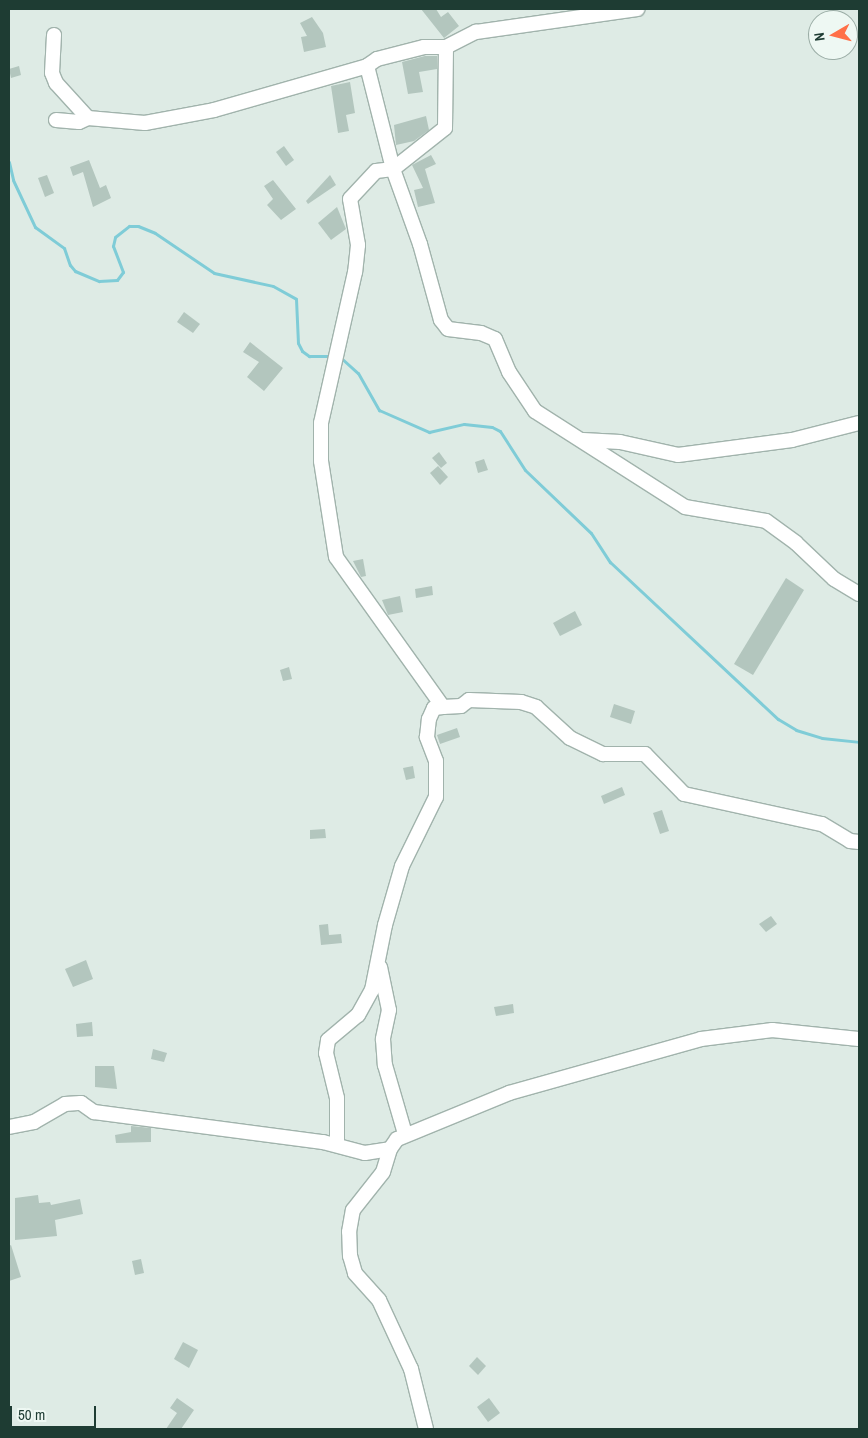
<!DOCTYPE html>
<html>
<head>
<meta charset="utf-8">
<style>
  body { margin:0 }
  #map { position:relative; width:868px; height:1438px; overflow:hidden; background:#deebe5; font-family:"Archivo Narrow",sans-serif }
  div>[style] { position:absolute }
  .stream>* { height:3px; margin:-1.5px; padding:0 1.5px; transform-origin:1.5px; border-radius:1.5px; background:#7fccd7 }
  .building>* { inset:0; background:#b3c6be }
  .roads { filter:drop-shadow(1px 0 #a1b3ac) drop-shadow(-1px 0 #a1b3ac) drop-shadow(0 1px #a1b3ac) drop-shadow(0 -1px #a1b3ac) }
  .minor>* { height:14px; margin:-7px; padding:0 7px; transform-origin:7px; border-radius:7px; background:#fff }
  span { translate:-50% -50%; white-space:nowrap; text-align:center; line-height:1.15; -webkit-text-stroke:4px #eef8f3; paint-order:stroke }
  .frame { position:absolute; inset:0; border:10px solid #1e3c33; pointer-events:none }
  .north { position:absolute; left:808px; top:10px; width:50px; height:50px; box-sizing:border-box; background:#eef8f3; border:1px solid #9bada6; border-radius:50%; rotate:262deg; font-size:14px; font-weight:700; line-height:20px; text-align:center; color:#1e3c33 }
  .north::after { content:''; display:block; margin:auto; width:18px; height:22px; background:#ff7048; clip-path:polygon(50% 0,100% 100%,50% 72%,0 100%) }
  .scale { position:absolute; left:10px; top:1406px; width:86px; height:22px; box-sizing:border-box; border:2px solid #1e3c33; border-top:0; padding-left:6px; font-size:15px; line-height:18px; white-space:nowrap; color:#1e3c33; -webkit-text-stroke:4px #eef8f3; paint-order:stroke }
</style>
</head>
<body>
<div id="map">
  <div class="stream">
    <div style="left:9px;top:162px;width:18px;rotate:77deg"></div>
    <div style="left:13px;top:180px;width:52px;rotate:64.9deg"></div>
    <div style="left:35px;top:227px;width:36px;rotate:36deg"></div>
    <div style="left:64px;top:248px;width:18px;rotate:71deg"></div>
    <div style="left:70px;top:265px;width:8px;rotate:50deg"></div>
    <div style="left:75px;top:271px;width:26px;rotate:23deg"></div>
    <div style="left:99px;top:281px;width:18px;rotate:-3deg"></div>
    <div style="left:117px;top:280px;width:10px;rotate:-53deg"></div>
    <div style="left:123px;top:272px;width:28px;rotate:-111deg"></div>
    <div style="left:113px;top:246px;width:9px;rotate:-77deg"></div>
    <div style="left:115px;top:237px;width:18px;rotate:-38deg"></div>
    <div style="left:129px;top:226px;width:9px"></div>
    <div style="left:138px;top:226px;width:18px;rotate:22deg"></div>
    <div style="left:155px;top:233px;width:71px;rotate:34.1deg"></div>
    <div style="left:214px;top:273px;width:60px;rotate:12.4deg"></div>
    <div style="left:273px;top:286px;width:26px;rotate:29deg"></div>
    <div style="left:296px;top:299px;width:44px;rotate:87.4deg"></div>
    <div style="left:298px;top:343px;width:9px;rotate:63deg"></div>
    <div style="left:302px;top:351px;width:9px;rotate:36deg"></div>
    <div style="left:309px;top:356px;width:23px"></div>
    <div style="left:340px;top:357px;width:24px;rotate:42deg"></div>
    <div style="left:358px;top:373px;width:43px;rotate:60.4deg"></div>
    <div style="left:379px;top:410px;width:55px;rotate:23.7deg"></div>
    <div style="left:429px;top:432px;width:36px;rotate:-13deg"></div>
    <div style="left:464px;top:424px;width:28px;rotate:6deg"></div>
    <div style="left:492px;top:427px;width:9px;rotate:27deg"></div>
    <div style="left:500px;top:431px;width:46px;rotate:57.3deg"></div>
    <div style="left:525px;top:470px;width:91px;rotate:43.7deg"></div>
    <div style="left:591px;top:533px;width:35px;rotate:57deg"></div>
    <div style="left:610px;top:562px;width:230px;rotate:43.1deg"></div>
    <div style="left:778px;top:719px;width:21px;rotate:31deg"></div>
    <div style="left:796px;top:730px;width:27px;rotate:17deg"></div>
    <div style="left:822px;top:738px;width:37px;rotate:6deg"></div>
  </div>
  <div class="building">
    <div style="clip-path:polygon(421px 9px,436px 9px,441px 17px,448px 12px,459px 26px,444px 38px)"></div>
    <div style="clip-path:polygon(312px 17px,323px 33px,326px 47px,304px 52px,301px 37px,307px 36px,300px 23px)"></div>
    <div style="clip-path:polygon(425px 56px,437px 56px,437px 69px,419px 72px,423px 92px,408px 94px,402px 62px)"></div>
    <div style="clip-path:polygon(19px 66px,21px 75px,11px 78px,9px 69px)"></div>
    <div style="clip-path:polygon(350px 82px,355px 113px,346px 115px,349px 131px,338px 133px,331px 86px)"></div>
    <div style="clip-path:polygon(426px 116px,429px 130px,414px 141px,396px 145px,394px 125px)"></div>
    <div style="clip-path:polygon(284px 146px,294px 160px,286px 166px,276px 152px)"></div>
    <div style="clip-path:polygon(431px 155px,436px 164px,425px 169px,435px 203px,418px 207px,414px 190px,423px 188px,412px 165px)"></div>
    <div style="clip-path:polygon(89px 160px,100px 188px,106px 185px,111px 198px,93px 207px,83px 172px,73px 176px,70px 167px)"></div>
    <div style="clip-path:polygon(47px 175px,54px 193px,45px 197px,38px 178px)"></div>
    <div style="clip-path:polygon(330px 175px,336px 185px,308px 204px,306px 201px)"></div>
    <div style="clip-path:polygon(273px 180px,296px 209px,281px 220px,267px 205px,273px 199px,264px 186px)"></div>
    <div style="clip-path:polygon(337px 207px,346px 229px,331px 240px,318px 223px)"></div>
    <div style="clip-path:polygon(184px 312px,200px 324px,193px 333px,177px 322px)"></div>
    <div style="clip-path:polygon(250px 342px,283px 368px,264px 391px,247px 377px,259px 362px,243px 352px)"></div>
    <div style="clip-path:polygon(439px 452px,447px 463px,441px 468px,432px 458px)"></div>
    <div style="clip-path:polygon(484px 459px,488px 470px,478px 473px,475px 462px)"></div>
    <div style="clip-path:polygon(438px 466px,448px 477px,440px 485px,430px 473px)"></div>
    <div style="clip-path:polygon(363px 559px,366px 576px,361px 577px,353px 561px)"></div>
    <div style="clip-path:polygon(786px 578px,804px 590px,753px 675px,734px 664px)"></div>
    <div style="clip-path:polygon(432px 586px,433px 595px,416px 598px,415px 589px)"></div>
    <div style="clip-path:polygon(400px 596px,403px 612px,388px 615px,382px 600px)"></div>
    <div style="clip-path:polygon(575px 611px,582px 625px,560px 636px,553px 623px)"></div>
    <div style="clip-path:polygon(289px 667px,292px 679px,283px 681px,280px 670px)"></div>
    <div style="clip-path:polygon(614px 704px,635px 711px,631px 724px,610px 717px)"></div>
    <div style="clip-path:polygon(457px 728px,460px 737px,440px 744px,437px 735px)"></div>
    <div style="clip-path:polygon(413px 766px,415px 778px,406px 780px,403px 768px)"></div>
    <div style="clip-path:polygon(622px 787px,625px 795px,604px 804px,601px 796px)"></div>
    <div style="clip-path:polygon(662px 810px,669px 831px,660px 834px,653px 813px)"></div>
    <div style="clip-path:polygon(325px 829px,326px 838px,310px 839px,310px 830px)"></div>
    <div style="clip-path:polygon(771px 916px,777px 924px,766px 932px,759px 924px)"></div>
    <div style="clip-path:polygon(328px 924px,329px 935px,341px 934px,342px 943px,321px 945px,319px 925px)"></div>
    <div style="clip-path:polygon(86px 960px,93px 979px,73px 987px,65px 969px)"></div>
    <div style="clip-path:polygon(513px 1004px,514px 1013px,496px 1016px,494px 1007px)"></div>
    <div style="clip-path:polygon(92px 1022px,93px 1036px,77px 1037px,76px 1024px)"></div>
    <div style="clip-path:polygon(153px 1049px,167px 1053px,164px 1062px,151px 1059px)"></div>
    <div style="clip-path:polygon(95px 1066px,114px 1066px,117px 1089px,95px 1087px)"></div>
    <div style="clip-path:polygon(131px 1126px,151px 1128px,151px 1142px,116px 1143px,115px 1135px,131px 1132px)"></div>
    <div style="clip-path:polygon(38px 1195px,39px 1203px,50px 1202px,51px 1205px,80px 1199px,83px 1214px,55px 1220px,57px 1236px,15px 1240px,15px 1198px)"></div>
    <div style="clip-path:polygon(11px 1245px,21px 1277px,9px 1281px,9px 1246px)"></div>
    <div style="clip-path:polygon(141px 1259px,144px 1273px,135px 1275px,132px 1261px)"></div>
    <div style="clip-path:polygon(183px 1342px,198px 1350px,189px 1368px,174px 1359px)"></div>
    <div style="clip-path:polygon(477px 1357px,486px 1366px,478px 1375px,469px 1366px)"></div>
    <div style="clip-path:polygon(177px 1398px,194px 1410px,181px 1429px,166px 1429px,177px 1413px,170px 1408px)"></div>
    <div style="clip-path:polygon(489px 1398px,500px 1413px,488px 1422px,477px 1407px)"></div>
  </div>
  <div class="roads">
    <div class="minor">
      <div style="left:54px;top:35px;width:38px;rotate:93deg"></div>
      <div style="left:52px;top:73px;width:11px;rotate:68deg"></div>
      <div style="left:56px;top:83px;width:47px;rotate:47.6deg"></div>
      <div style="left:446px;top:47px;width:81px;rotate:90.7deg"></div>
      <div style="left:445px;top:128px;width:66px;rotate:141.7deg"></div>
      <div style="left:393px;top:169px;width:17px;rotate:173deg"></div>
      <div style="left:376px;top:171px;width:38px;rotate:133deg"></div>
      <div style="left:350px;top:199px;width:47px;rotate:80.1deg"></div>
      <div style="left:358px;top:245px;width:27px;rotate:96deg"></div>
      <div style="left:355px;top:272px;width:155px;rotate:102.7deg"></div>
      <div style="left:321px;top:423px;width:38px;rotate:90deg"></div>
      <div style="left:321px;top:461px;width:97px;rotate:81.1deg"></div>
      <div style="left:336px;top:557px;width:184px;rotate:54.5deg"></div>
      <div style="left:443px;top:707px;width:18px;rotate:-3deg"></div>
      <div style="left:461px;top:706px;width:10px;rotate:-37deg"></div>
      <div style="left:469px;top:700px;width:52px;rotate:2.2deg"></div>
      <div style="left:521px;top:702px;width:16px;rotate:18deg"></div>
      <div style="left:536px;top:707px;width:46px;rotate:42.4deg"></div>
      <div style="left:570px;top:738px;width:37px;rotate:26deg"></div>
      <div style="left:603px;top:754px;width:42px"></div>
      <div style="left:645px;top:754px;width:56px;rotate:45.7deg"></div>
      <div style="left:684px;top:794px;width:141px;rotate:12.3deg"></div>
      <div style="left:822px;top:824px;width:33px;rotate:31deg"></div>
      <div style="left:850px;top:841px;width:9px;rotate:6deg"></div>
      <div style="left:367px;top:66px;width:106px;rotate:75.8deg"></div>
      <div style="left:393px;top:169px;width:80px;rotate:70.2deg"></div>
      <div style="left:420px;top:244px;width:79px;rotate:74.6deg"></div>
      <div style="left:441px;top:320px;width:11px;rotate:52deg"></div>
      <div style="left:448px;top:329px;width:33px;rotate:7deg"></div>
      <div style="left:481px;top:333px;width:15px;rotate:23deg"></div>
      <div style="left:495px;top:339px;width:36px;rotate:67deg"></div>
      <div style="left:509px;top:372px;width:47px;rotate:56.3deg"></div>
      <div style="left:535px;top:411px;width:178px;rotate:32.6deg"></div>
      <div style="left:685px;top:507px;width:82px;rotate:9.8deg"></div>
      <div style="left:766px;top:521px;width:37px;rotate:36deg"></div>
      <div style="left:796px;top:543px;width:52px;rotate:43.5deg"></div>
      <div style="left:834px;top:579px;width:29px;rotate:31deg"></div>
      <div style="left:56px;top:120px;width:23px;rotate:5deg"></div>
      <div style="left:79px;top:122px;width:10px;rotate:-24deg"></div>
      <div style="left:88px;top:118px;width:57px;rotate:5deg"></div>
      <div style="left:145px;top:123px;width:70px;rotate:-10.7deg"></div>
      <div style="left:214px;top:110px;width:159px;rotate:-16deg"></div>
      <div style="left:367px;top:66px;width:12px;rotate:-35deg"></div>
      <div style="left:377px;top:59px;width:49px;rotate:-14.3deg"></div>
      <div style="left:424px;top:47px;width:22px"></div>
      <div style="left:446px;top:47px;width:34px;rotate:-27deg"></div>
      <div style="left:476px;top:32px;width:163px;rotate:-8.1deg"></div>
      <div style="left:583px;top:440px;width:37px;rotate:3deg"></div>
      <div style="left:620px;top:442px;width:59px;rotate:12.6deg"></div>
      <div style="left:678px;top:455px;width:115px;rotate:-7.5deg"></div>
      <div style="left:792px;top:440px;width:69px;rotate:-14.2deg"></div>
      <div style="left:380px;top:967px;width:44px;rotate:78.2deg"></div>
      <div style="left:389px;top:1010px;width:30px;rotate:102deg"></div>
      <div style="left:383px;top:1039px;width:26px;rotate:86deg"></div>
      <div style="left:385px;top:1065px;width:72px;rotate:73.8deg"></div>
      <div style="left:9px;top:1127px;width:25px;rotate:-11deg"></div>
      <div style="left:34px;top:1122px;width:36px;rotate:-30deg"></div>
      <div style="left:65px;top:1104px;width:16px;rotate:-4deg"></div>
      <div style="left:81px;top:1103px;width:16px;rotate:35deg"></div>
      <div style="left:94px;top:1112px;width:231px;rotate:7.5deg"></div>
      <div style="left:323px;top:1142px;width:43px;rotate:14.7deg"></div>
      <div style="left:365px;top:1153px;width:25px;rotate:-9deg"></div>
      <div style="left:337px;top:1145px;width:47px;rotate:-90deg"></div>
      <div style="left:337px;top:1098px;width:46px;rotate:-103.7deg"></div>
      <div style="left:326px;top:1053px;width:13px;rotate:-81deg"></div>
      <div style="left:328px;top:1040px;width:39px;rotate:-40deg"></div>
      <div style="left:358px;top:1015px;width:29px;rotate:-61deg"></div>
      <div style="left:372px;top:990px;width:66px;rotate:-78.7deg"></div>
      <div style="left:385px;top:925px;width:61px;rotate:-73.9deg"></div>
      <div style="left:402px;top:866px;width:77px;rotate:-63.8deg"></div>
      <div style="left:436px;top:797px;width:36px;rotate:-90deg"></div>
      <div style="left:436px;top:761px;width:26px;rotate:-111deg"></div>
      <div style="left:427px;top:737px;width:18px;rotate:-84deg"></div>
      <div style="left:429px;top:719px;width:12px;rotate:-66deg"></div>
      <div style="left:434px;top:708px;width:9px;rotate:-6deg"></div>
      <div style="left:426px;top:1429px;width:62px;rotate:-104deg"></div>
      <div style="left:411px;top:1369px;width:76px;rotate:-114.9deg"></div>
      <div style="left:379px;top:1300px;width:36px;rotate:-132deg"></div>
      <div style="left:355px;top:1273px;width:18px;rotate:-106deg"></div>
      <div style="left:350px;top:1256px;width:24px;rotate:-92deg"></div>
      <div style="left:349px;top:1232px;width:22px;rotate:-80deg"></div>
      <div style="left:353px;top:1210px;width:48px;rotate:-51.7deg"></div>
      <div style="left:383px;top:1172px;width:24px;rotate:-73deg"></div>
      <div style="left:390px;top:1149px;width:12px;rotate:-55deg"></div>
      <div style="left:397px;top:1139px;width:121px;rotate:-22.3deg"></div>
      <div style="left:509px;top:1093px;width:199px;rotate:-15.7deg"></div>
      <div style="left:701px;top:1039px;width:72px;rotate:-7.2deg"></div>
      <div style="left:772px;top:1030px;width:87px;rotate:5.9deg"></div>
    </div>
  </div>
  <div class="frame"></div>
  <div class="north">N</div>
  <div class="scale">50 m</div>
</div>
</body>
</html>
